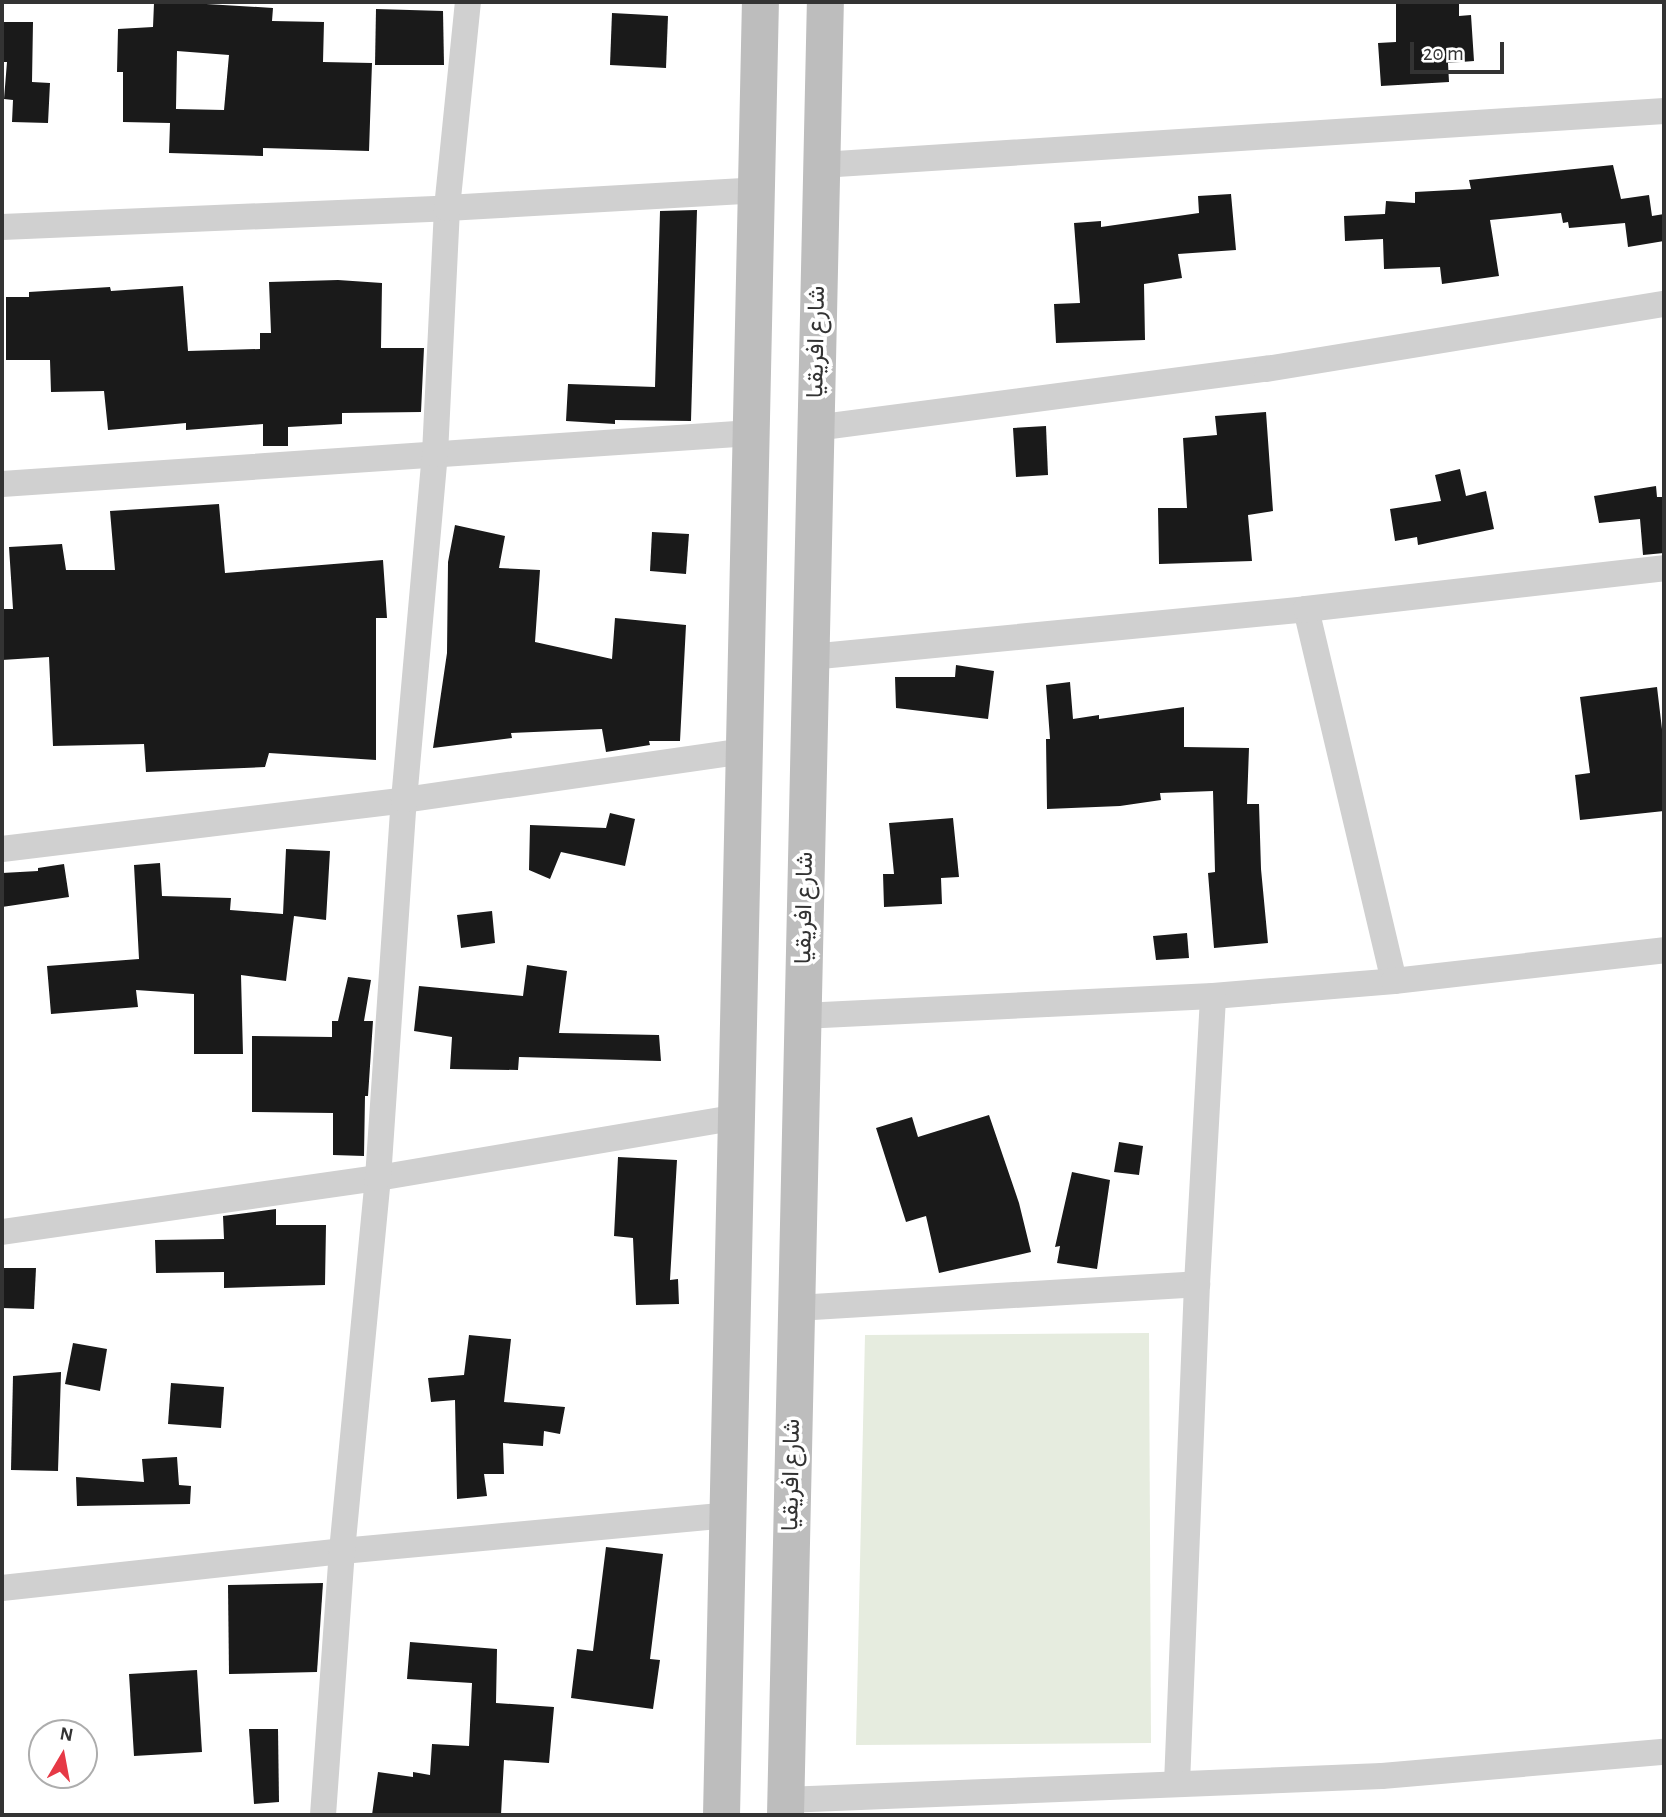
<!DOCTYPE html>
<html>
<head>
<meta charset="utf-8">
<style>
  body { margin:0 }
  #map { position:relative; width:1666px; height:1817px; overflow:hidden; background:#fff; font-family:"Alegreya Sans",Vazirmatn,sans-serif }
  div>[style] { position:absolute }
  .green>* { inset:0; background:#e6ecdf }
  .building>* { inset:0; background:#1a1a1a }
  .street>* { height:26px; margin:-13px; padding:0 13px; transform-origin:13px; border-radius:13px; background:#d0d0d0 }
  .secondary>* { height:37px; margin:-18.5px; padding:0 18.5px; transform-origin:18.5px; border-radius:18.5px; background:#bdbdbd }
  span { translate:-50% -50%; white-space:nowrap; text-align:center; line-height:1.15; -webkit-text-stroke:7px #fff; paint-order:stroke }
  .street-label { font-size:24px; color:#333 }
  .frame { position:absolute; inset:0; border:4px solid #333; pointer-events:none }
  .north { position:absolute; left:28px; top:1719px; width:70px; height:70px; box-sizing:border-box; background:#fff; border:2px solid #adadad; border-radius:50%; rotate:10deg; font-size:19px; font-weight:700; line-height:28px; text-align:center; color:#333 }
  .north::after { content:''; display:block; margin:auto; width:24px; height:32px; background:#e63946; clip-path:polygon(50% 0,100% 100%,50% 72%,0 100%) }
  .scale { position:absolute; left:1410px; top:42px; width:94px; height:32px; box-sizing:border-box; border:4px solid #333; border-top:0; padding-left:9px; font-size:21px; line-height:24px; white-space:nowrap; color:#333; -webkit-text-stroke:5px #fff; paint-order:stroke }
</style>
</head>
<body>
<div id="map">
  <div class="green">
    <div style="clip-path:polygon(1149px 1333px,1151px 1743px,856px 1745px,865px 1335px)"></div>
  </div>
  <div class="building">
    <div style="clip-path:polygon(evenodd,173px 2px,273px 8px,272px 21px,324px 22px,323px 62px,372px 63px,369px 151px,263px 148px,263px 156px,169px 153px,170px 123px,123px 122px,123px 72px,117px 72px,118px 29px,153px 27px,154px 3px,173px 2px,177px 51px,229px 55px,224px 110px,176px 109px,177px 51px)"></div>
    <div style="clip-path:polygon(1396px 2px,1459px 2px,1459px 16px,1471px 15px,1474px 61px,1448px 63px,1449px 82px,1381px 86px,1378px 43px,1396px 42px)"></div>
    <div style="clip-path:polygon(376px 9px,443px 11px,444px 65px,375px 65px)"></div>
    <div style="clip-path:polygon(612px 13px,668px 16px,666px 68px,610px 65px)"></div>
    <div style="clip-path:polygon(2px 22px,33px 22px,32px 82px,50px 83px,48px 123px,12px 122px,13px 100px,4px 99px,7px 62px,2px 62px)"></div>
    <div style="clip-path:polygon(1613px 165px,1621px 199px,1649px 195px,1652px 216px,1664px 214px,1664px 241px,1628px 247px,1625px 223px,1569px 228px,1568px 222px,1563px 223px,1561px 213px,1490px 220px,1499px 276px,1442px 284px,1440px 267px,1384px 269px,1383px 239px,1345px 241px,1344px 216px,1385px 214px,1386px 201px,1415px 203px,1415px 192px,1471px 189px,1469px 180px)"></div>
    <div style="clip-path:polygon(1231px 194px,1236px 250px,1178px 254px,1182px 278px,1144px 284px,1145px 340px,1056px 343px,1054px 304px,1080px 303px,1074px 223px,1101px 221px,1101px 227px,1199px 213px,1198px 196px)"></div>
    <div style="clip-path:polygon(697px 210px,691px 421px,615px 420px,615px 424px,566px 421px,568px 384px,655px 387px,660px 211px)"></div>
    <div style="clip-path:polygon(338px 280px,382px 283px,381px 348px,424px 348px,421px 412px,342px 413px,342px 424px,288px 427px,288px 446px,263px 446px,263px 424px,186px 430px,186px 423px,108px 430px,104px 391px,51px 392px,50px 360px,6px 360px,6px 297px,29px 297px,29px 292px,110px 287px,111px 291px,183px 286px,188px 351px,260px 349px,260px 333px,271px 333px,269px 282px)"></div>
    <div style="clip-path:polygon(1266px 412px,1273px 511px,1248px 515px,1252px 561px,1159px 564px,1158px 508px,1187px 508px,1183px 438px,1217px 435px,1215px 416px)"></div>
    <div style="clip-path:polygon(1046px 426px,1048px 475px,1016px 477px,1013px 428px)"></div>
    <div style="clip-path:polygon(1460px 469px,1466px 496px,1486px 491px,1494px 529px,1418px 545px,1417px 537px,1395px 541px,1390px 509px,1441px 501px,1435px 475px)"></div>
    <div style="clip-path:polygon(1656px 486px,1657px 497px,1664px 497px,1664px 553px,1643px 555px,1640px 519px,1599px 523px,1594px 496px)"></div>
    <div style="clip-path:polygon(219px 504px,225px 573px,383px 560px,387px 618px,376px 618px,376px 760px,269px 753px,265px 767px,146px 772px,144px 744px,53px 746px,49px 657px,2px 660px,2px 609px,13px 609px,9px 547px,62px 544px,66px 570px,115px 570px,110px 511px)"></div>
    <div style="clip-path:polygon(455px 525px,505px 536px,499px 568px,540px 570px,535px 642px,612px 659px,615px 618px,686px 625px,680px 741px,649px 741px,650px 745px,606px 752px,602px 729px,511px 733px,512px 738px,433px 748px,447px 653px,448px 562px)"></div>
    <div style="clip-path:polygon(652px 532px,689px 534px,686px 574px,650px 571px)"></div>
    <div style="clip-path:polygon(956px 665px,994px 671px,988px 719px,896px 708px,895px 677px,955px 677px)"></div>
    <div style="clip-path:polygon(1070px 682px,1073px 719px,1099px 715px,1099px 719px,1184px 707px,1184px 747px,1249px 748px,1247px 804px,1259px 804px,1261px 869px,1268px 943px,1214px 948px,1208px 873px,1215px 872px,1213px 791px,1160px 793px,1161px 800px,1120px 806px,1047px 809px,1046px 739px,1050px 739px,1046px 685px)"></div>
    <div style="clip-path:polygon(1657px 687px,1664px 746px,1664px 811px,1580px 820px,1575px 775px,1590px 773px,1580px 697px)"></div>
    <div style="clip-path:polygon(610px 813px,635px 819px,625px 866px,561px 852px,550px 879px,529px 870px,530px 825px,606px 828px)"></div>
    <div style="clip-path:polygon(953px 818px,959px 877px,941px 878px,942px 904px,884px 907px,883px 874px,894px 874px,889px 823px)"></div>
    <div style="clip-path:polygon(286px 849px,330px 851px,326px 920px,294px 916px,286px 981px,241px 975px,243px 1054px,194px 1054px,194px 994px,136px 990px,138px 1007px,51px 1014px,47px 966px,139px 959px,134px 865px,160px 863px,162px 896px,231px 898px,230px 910px,283px 914px)"></div>
    <div style="clip-path:polygon(64px 864px,69px 897px,2px 907px,2px 873px,38px 871px,38px 868px)"></div>
    <div style="clip-path:polygon(492px 911px,495px 943px,461px 948px,457px 915px)"></div>
    <div style="clip-path:polygon(1187px 933px,1189px 958px,1156px 960px,1153px 936px)"></div>
    <div style="clip-path:polygon(527px 965px,567px 971px,559px 1033px,659px 1035px,661px 1061px,519px 1057px,518px 1070px,450px 1069px,452px 1037px,414px 1031px,419px 986px,523px 996px)"></div>
    <div style="clip-path:polygon(348px 977px,371px 980px,364px 1021px,373px 1021px,368px 1096px,365px 1096px,364px 1156px,333px 1155px,333px 1113px,252px 1112px,252px 1036px,332px 1037px,332px 1021px,338px 1021px)"></div>
    <div style="clip-path:polygon(989px 1115px,1019px 1203px,1031px 1252px,939px 1273px,926px 1216px,906px 1222px,876px 1128px,912px 1117px,918px 1137px)"></div>
    <div style="clip-path:polygon(1119px 1142px,1143px 1146px,1139px 1175px,1114px 1172px)"></div>
    <div style="clip-path:polygon(618px 1157px,677px 1160px,670px 1280px,678px 1279px,679px 1304px,636px 1305px,633px 1238px,614px 1236px)"></div>
    <div style="clip-path:polygon(1072px 1172px,1110px 1180px,1097px 1269px,1057px 1263px,1060px 1246px,1055px 1247px)"></div>
    <div style="clip-path:polygon(276px 1209px,276px 1225px,326px 1225px,325px 1285px,224px 1288px,224px 1272px,156px 1273px,155px 1240px,224px 1239px,223px 1216px)"></div>
    <div style="clip-path:polygon(2px 1268px,36px 1268px,34px 1309px,2px 1308px)"></div>
    <div style="clip-path:polygon(469px 1335px,511px 1339px,504px 1402px,565px 1407px,560px 1434px,544px 1431px,543px 1446px,503px 1443px,504px 1474px,484px 1474px,487px 1496px,457px 1499px,455px 1400px,431px 1402px,428px 1378px,464px 1375px)"></div>
    <div style="clip-path:polygon(73px 1343px,107px 1349px,100px 1391px,65px 1384px)"></div>
    <div style="clip-path:polygon(61px 1372px,58px 1471px,11px 1470px,13px 1376px)"></div>
    <div style="clip-path:polygon(171px 1383px,224px 1387px,221px 1428px,168px 1424px)"></div>
    <div style="clip-path:polygon(177px 1457px,179px 1485px,191px 1486px,190px 1504px,77px 1506px,76px 1477px,144px 1482px,142px 1459px)"></div>
    <div style="clip-path:polygon(606px 1547px,663px 1554px,650px 1659px,660px 1660px,653px 1709px,571px 1698px,577px 1649px,593px 1651px)"></div>
    <div style="clip-path:polygon(323px 1583px,317px 1672px,229px 1674px,228px 1585px)"></div>
    <div style="clip-path:polygon(410px 1642px,497px 1649px,496px 1703px,554px 1707px,549px 1763px,504px 1760px,501px 1815px,372px 1815px,378px 1772px,413px 1777px,413px 1772px,430px 1775px,432px 1744px,469px 1746px,472px 1683px,407px 1679px)"></div>
    <div style="clip-path:polygon(197px 1670px,202px 1752px,134px 1756px,129px 1674px)"></div>
    <div style="clip-path:polygon(249px 1729px,278px 1729px,279px 1802px,254px 1804px)"></div>
  </div>
  <div class="street">
    <div style="left:821px;top:165px;width:845px;rotate:-3.67deg"></div>
    <div style="left:2px;top:227px;width:445px;rotate:-2.4deg"></div>
    <div style="left:447px;top:208px;width:310px;rotate:-3.3deg"></div>
    <div style="left:815px;top:428px;width:455px;rotate:-7.5deg"></div>
    <div style="left:1266px;top:369px;width:403px;rotate:-9.3deg"></div>
    <div style="left:2px;top:484px;width:751px;rotate:-3.9deg"></div>
    <div style="left:1306px;top:609px;width:382px;rotate:76.7deg"></div>
    <div style="left:810px;top:657px;width:498px;rotate:-5.5deg"></div>
    <div style="left:1306px;top:609px;width:360px;rotate:-6.5deg"></div>
    <div style="left:2px;top:849px;width:405px;rotate:-6.9deg"></div>
    <div style="left:404px;top:800px;width:345px;rotate:-8.2deg"></div>
    <div style="left:802px;top:1016px;width:411px;rotate:-2.8deg"></div>
    <div style="left:1213px;top:996px;width:182px;rotate:-4.7deg"></div>
    <div style="left:1394px;top:981px;width:272px;rotate:-6.5deg"></div>
    <div style="left:2px;top:1232px;width:380px;rotate:-8.2deg"></div>
    <div style="left:378px;top:1178px;width:364px;rotate:-9.6deg"></div>
    <div style="left:796px;top:1308px;width:402px;rotate:-3.4deg"></div>
    <div style="left:1197px;top:1284px;width:288px;rotate:-86.8deg"></div>
    <div style="left:2px;top:1588px;width:342px;rotate:-6.2deg"></div>
    <div style="left:342px;top:1551px;width:388px;rotate:-5.3deg"></div>
    <div style="left:1177px;top:1784px;width:500px;rotate:-87.71deg"></div>
    <div style="left:785px;top:1800px;width:597px;rotate:-2.3deg"></div>
    <div style="left:1382px;top:1776px;width:283px;rotate:-4.9deg"></div>
    <div style="left:323px;top:1815px;width:265px;rotate:-85.9deg"></div>
    <div style="left:342px;top:1551px;width:375px;rotate:-84.5deg"></div>
    <div style="left:378px;top:1178px;width:379px;rotate:-86.1deg"></div>
    <div style="left:404px;top:800px;width:347px;rotate:-84.9deg"></div>
    <div style="left:435px;top:454px;width:246px;rotate:-87.2deg"></div>
    <div style="left:447px;top:208px;width:207px;rotate:-84.2deg"></div>
  </div>
  <div class="secondary">
    <div style="left:721px;top:1815px;width:1813px;rotate:-88.77deg"></div>
    <div style="left:785px;top:1815px;width:1813px;rotate:-88.74deg"></div>
  </div>
  <div class="street-label">
    <span style="left:817px;top:342px;rotate:-89deg">شارع افريقيا</span>
    <span style="left:805px;top:908px;rotate:-89deg">شارع افريقيا</span>
    <span style="left:792px;top:1475px;rotate:-89deg">شارع افريقيا</span>
  </div>
  <div class="frame"></div>
  <div class="north">N</div>
  <div class="scale">20 m</div>
</div>
</body>
</html>
